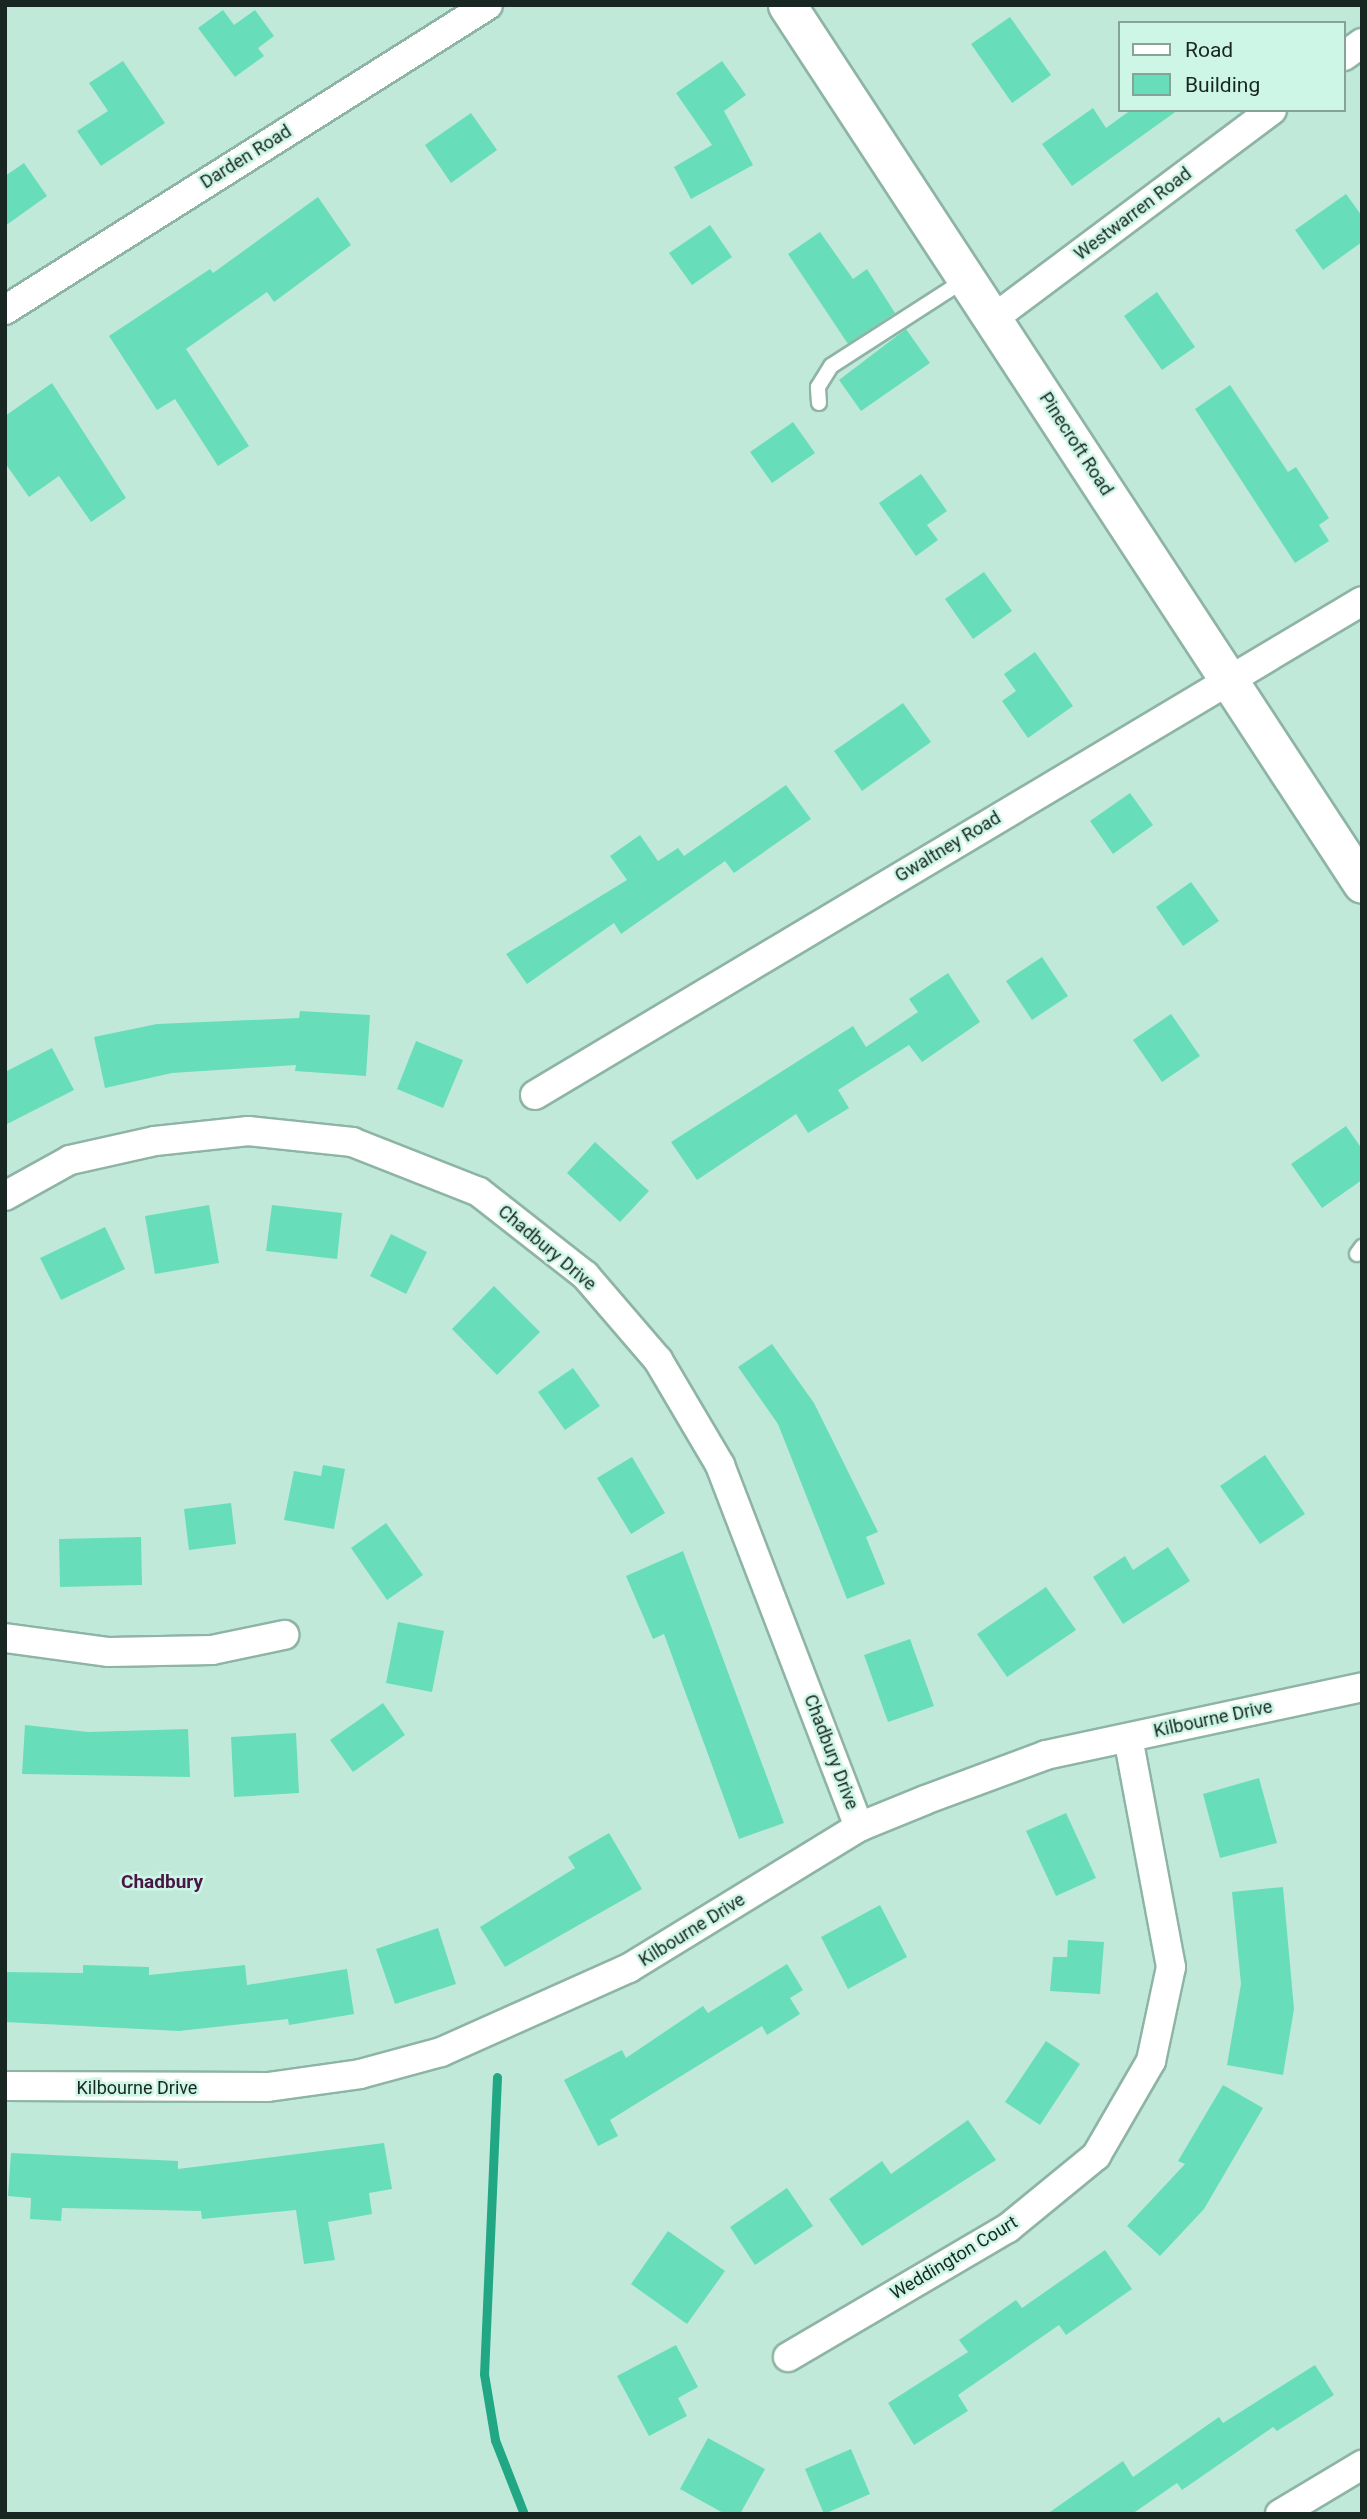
<!DOCTYPE html>
<html>
<head>
<meta charset="utf-8">
<style>
  body { margin:0 }
  #map { position:relative; width:1367px; height:2519px; overflow:hidden; background:#c1e9da; font-family:Roboto,sans-serif }
  div>[style] { position:absolute }
  .stream>* { height:9px; margin:-4.5px; padding:0 4.5px; transform-origin:4.5px; border-radius:4.5px; background:#21a784 }
  .building>* { inset:0; background:#67deb9 }
  .roads { filter:drop-shadow(2px 0 #8eb4a5) drop-shadow(-2px 0 #8eb4a5) drop-shadow(0 2px #8eb4a5) drop-shadow(0 -2px #8eb4a5) }
  .service>* { height:14px; margin:-7px; padding:0 7px; transform-origin:7px; border-radius:7px; background:#fff }
  .minor>* { height:28px; margin:-14px; padding:0 14px; transform-origin:14px; border-radius:14px; background:#fff }
  .tertiary>* { height:37px; margin:-18.5px; padding:0 18.5px; transform-origin:18.5px; border-radius:18.5px; background:#fff }
  span { translate:-50% -50%; white-space:nowrap; text-align:center; line-height:1.15; -webkit-text-stroke:5px #cef6e7; paint-order:stroke }
  .street-label { font-size:18px; color:#182721 }
  .neighbourhood-label { font-size:19px; color:#491746; font-weight:700 }
  .frame { position:absolute; inset:0; border:7px solid #182721; pointer-events:none }
  .legend { position:absolute; left:1118px; top:21px; width:228px; height:91px; box-sizing:border-box; background:#cef6e7; border:2px solid #85a398; margin:0; padding:9px 12px; list-style:none; font-size:21px; color:#182721 }
  .legend li { display:flex; align-items:center; gap:14px; height:35px }
  .legend b { width:35px; border:2px solid #85a398 }
</style>
</head>
<body>
<div id="map">
  <div class="stream">
    <div style="left:497px;top:2077px;width:297px;rotate:92.5deg"></div>
    <div style="left:484px;top:2374px;width:67px;rotate:80.5deg"></div>
    <div style="left:495px;top:2440px;width:79px;rotate:68.6deg"></div>
  </div>
  <div class="building">
    <div style="clip-path:polygon(223px 10px,234px 25px,255px 10px,274px 36px,258px 48px,264px 56px,235px 77px,198px 28px)"></div>
    <div style="clip-path:polygon(1010px 17px,1051px 75px,1012px 103px,971px 44px)"></div>
    <div style="clip-path:polygon(123px 61px,165px 123px,101px 166px,77px 131px,108px 111px,89px 83px)"></div>
    <div style="clip-path:polygon(722px 61px,746px 95px,724px 111px,753px 165px,691px 199px,674px 167px,712px 145px,676px 93px)"></div>
    <div style="clip-path:polygon(1093px 108px,1106px 128px,1131px 110px,1178px 110px,1072px 186px,1042px 144px)"></div>
    <div style="clip-path:polygon(471px 113px,497px 150px,451px 183px,425px 145px)"></div>
    <div style="clip-path:polygon(24px 163px,47px 196px,5px 226px,5px 176px)"></div>
    <div style="clip-path:polygon(1346px 194px,1362px 216px,1362px 242px,1323px 270px,1295px 230px)"></div>
    <div style="clip-path:polygon(318px 197px,351px 245px,274px 302px,267px 292px,186px 349px,249px 446px,218px 466px,175px 399px,157px 410px,109px 336px,210px 269px,213px 273px)"></div>
    <div style="clip-path:polygon(710px 225px,732px 257px,692px 285px,669px 253px)"></div>
    <div style="clip-path:polygon(820px 232px,853px 279px,867px 269px,895px 313px,848px 344px,788px 254px)"></div>
    <div style="clip-path:polygon(1157px 292px,1195px 347px,1162px 370px,1124px 316px)"></div>
    <div style="clip-path:polygon(906px 329px,930px 363px,861px 411px,839px 380px)"></div>
    <div style="clip-path:polygon(52px 383px,126px 498px,91px 522px,59px 476px,29px 497px,5px 463px,5px 416px)"></div>
    <div style="clip-path:polygon(1230px 385px,1288px 472px,1296px 467px,1329px 518px,1319px 525px,1329px 541px,1295px 563px,1195px 409px)"></div>
    <div style="clip-path:polygon(793px 422px,815px 453px,772px 483px,750px 452px)"></div>
    <div style="clip-path:polygon(921px 474px,947px 511px,927px 525px,938px 540px,916px 556px,879px 503px)"></div>
    <div style="clip-path:polygon(984px 572px,1012px 611px,973px 639px,945px 599px)"></div>
    <div style="clip-path:polygon(1035px 652px,1073px 706px,1028px 738px,1002px 701px,1016px 691px,1004px 674px)"></div>
    <div style="clip-path:polygon(903px 703px,931px 742px,862px 791px,834px 751px)"></div>
    <div style="clip-path:polygon(786px 785px,811px 819px,734px 873px,725px 861px,621px 934px,614px 923px,527px 984px,506px 954px,627px 880px,610px 856px,640px 835px,658px 861px,678px 848px,684px 856px)"></div>
    <div style="clip-path:polygon(1130px 793px,1153px 825px,1113px 854px,1090px 821px)"></div>
    <div style="clip-path:polygon(1191px 882px,1219px 921px,1183px 946px,1156px 907px)"></div>
    <div style="clip-path:polygon(1042px 957px,1068px 996px,1032px 1020px,1006px 981px)"></div>
    <div style="clip-path:polygon(948px 973px,980px 1022px,922px 1062px,909px 1045px,838px 1090px,849px 1108px,808px 1133px,796px 1114px,697px 1180px,671px 1142px,853px 1026px,866px 1047px,918px 1012px,909px 999px)"></div>
    <div style="clip-path:polygon(300px 1011px,370px 1015px,366px 1076px,295px 1071px,296px 1065px,172px 1073px,105px 1088px,94px 1037px,157px 1024px,299px 1018px)"></div>
    <div style="clip-path:polygon(1171px 1014px,1200px 1056px,1162px 1082px,1133px 1040px)"></div>
    <div style="clip-path:polygon(416px 1041px,463px 1060px,443px 1108px,397px 1089px)"></div>
    <div style="clip-path:polygon(52px 1048px,74px 1090px,5px 1125px,5px 1072px)"></div>
    <div style="clip-path:polygon(1346px 1126px,1362px 1149px,1362px 1180px,1322px 1208px,1291px 1164px)"></div>
    <div style="clip-path:polygon(595px 1142px,649px 1191px,620px 1222px,567px 1173px)"></div>
    <div style="clip-path:polygon(209px 1205px,219px 1263px,155px 1274px,145px 1216px)"></div>
    <div style="clip-path:polygon(272px 1205px,342px 1213px,337px 1259px,266px 1251px)"></div>
    <div style="clip-path:polygon(105px 1227px,125px 1269px,61px 1300px,40px 1258px)"></div>
    <div style="clip-path:polygon(391px 1234px,427px 1252px,406px 1294px,370px 1276px)"></div>
    <div style="clip-path:polygon(494px 1286px,540px 1332px,497px 1375px,452px 1329px)"></div>
    <div style="clip-path:polygon(772px 1344px,814px 1403px,878px 1532px,866px 1537px,885px 1584px,847px 1599px,778px 1424px,738px 1367px)"></div>
    <div style="clip-path:polygon(573px 1368px,600px 1406px,565px 1430px,538px 1392px)"></div>
    <div style="clip-path:polygon(1265px 1455px,1305px 1514px,1260px 1544px,1220px 1486px)"></div>
    <div style="clip-path:polygon(632px 1457px,665px 1513px,631px 1534px,597px 1478px)"></div>
    <div style="clip-path:polygon(323px 1465px,345px 1469px,334px 1529px,284px 1520px,294px 1471px,321px 1476px)"></div>
    <div style="clip-path:polygon(231px 1503px,236px 1544px,189px 1550px,184px 1509px)"></div>
    <div style="clip-path:polygon(386px 1523px,423px 1575px,387px 1600px,351px 1548px)"></div>
    <div style="clip-path:polygon(141px 1537px,142px 1585px,60px 1587px,59px 1539px)"></div>
    <div style="clip-path:polygon(1168px 1547px,1190px 1581px,1123px 1624px,1093px 1577px,1125px 1556px,1133px 1570px)"></div>
    <div style="clip-path:polygon(683px 1551px,784px 1823px,739px 1839px,664px 1634px,653px 1639px,626px 1576px)"></div>
    <div style="clip-path:polygon(1046px 1587px,1076px 1630px,1007px 1677px,977px 1634px)"></div>
    <div style="clip-path:polygon(398px 1622px,444px 1631px,432px 1692px,386px 1683px)"></div>
    <div style="clip-path:polygon(910px 1639px,934px 1706px,888px 1722px,864px 1655px)"></div>
    <div style="clip-path:polygon(383px 1703px,405px 1735px,353px 1772px,330px 1740px)"></div>
    <div style="clip-path:polygon(25px 1725px,88px 1732px,188px 1729px,190px 1777px,22px 1774px)"></div>
    <div style="clip-path:polygon(296px 1733px,299px 1793px,234px 1797px,231px 1737px)"></div>
    <div style="clip-path:polygon(1259px 1778px,1277px 1843px,1220px 1858px,1203px 1794px)"></div>
    <div style="clip-path:polygon(1066px 1813px,1096px 1878px,1056px 1896px,1026px 1831px)"></div>
    <div style="clip-path:polygon(609px 1833px,642px 1889px,505px 1967px,480px 1927px,575px 1868px,568px 1857px)"></div>
    <div style="clip-path:polygon(1283px 1887px,1294px 2009px,1283px 2075px,1227px 2065px,1241px 1984px,1232px 1892px)"></div>
    <div style="clip-path:polygon(880px 1905px,907px 1957px,848px 1989px,821px 1937px)"></div>
    <div style="clip-path:polygon(438px 1928px,456px 1984px,395px 2004px,376px 1949px)"></div>
    <div style="clip-path:polygon(1068px 1940px,1104px 1942px,1100px 1994px,1050px 1991px,1053px 1957px,1067px 1957px)"></div>
    <div style="clip-path:polygon(787px 1964px,803px 1990px,790px 1998px,800px 2014px,767px 2035px,762px 2026px,610px 2120px,618px 2136px,598px 2146px,564px 2080px,622px 2050px,626px 2058px,703px 2006px,708px 2013px)"></div>
    <div style="clip-path:polygon(83px 1965px,149px 1967px,149px 1975px,245px 1965px,247px 1985px,347px 1969px,354px 2014px,289px 2025px,288px 2019px,179px 2031px,5px 2022px,5px 1972px,83px 1973px)"></div>
    <div style="clip-path:polygon(1046px 2041px,1080px 2064px,1040px 2125px,1005px 2102px)"></div>
    <div style="clip-path:polygon(1223px 2085px,1263px 2108px,1204px 2209px,1160px 2256px,1127px 2226px,1185px 2164px,1178px 2161px)"></div>
    <div style="clip-path:polygon(968px 2120px,996px 2160px,862px 2246px,829px 2199px,882px 2161px,891px 2174px)"></div>
    <div style="clip-path:polygon(384px 2143px,392px 2189px,369px 2193px,372px 2214px,328px 2222px,335px 2260px,304px 2264px,296px 2210px,202px 2219px,201px 2211px,62px 2208px,61px 2221px,30px 2219px,31px 2198px,8px 2196px,11px 2153px,178px 2161px,178px 2169px)"></div>
    <div style="clip-path:polygon(787px 2188px,813px 2226px,755px 2265px,730px 2227px)"></div>
    <div style="clip-path:polygon(668px 2231px,725px 2271px,687px 2324px,631px 2284px)"></div>
    <div style="clip-path:polygon(1105px 2250px,1132px 2289px,1066px 2335px,1059px 2325px,958px 2395px,968px 2411px,914px 2445px,888px 2403px,968px 2352px,959px 2340px,1016px 2300px,1022px 2308px)"></div>
    <div style="clip-path:polygon(676px 2345px,698px 2387px,678px 2398px,687px 2416px,649px 2436px,617px 2376px)"></div>
    <div style="clip-path:polygon(1315px 2365px,1334px 2395px,1277px 2431px,1273px 2427px,1182px 2490px,1177px 2483px,1132px 2514px,1047px 2514px,1123px 2461px,1133px 2477px,1219px 2417px,1223px 2423px)"></div>
    <div style="clip-path:polygon(708px 2438px,765px 2469px,740px 2514px,725px 2514px,680px 2489px)"></div>
    <div style="clip-path:polygon(851px 2449px,870px 2494px,824px 2514px,805px 2469px)"></div>
  </div>
  <div class="roads">
    <div class="service">
      <div style="left:819px;top:403px;width:16px;rotate:-94deg"></div>
      <div style="left:818px;top:387px;width:25px;rotate:-58deg"></div>
      <div style="left:831px;top:366px;width:161px;rotate:-32.8deg"></div>
      <div style="left:1357px;top:1254px;width:9px;rotate:-54deg"></div>
    </div>
    <div class="minor">
      <div style="left:1344px;top:56px;width:22px;rotate:-36deg"></div>
      <div style="left:5px;top:310px;width:571px;rotate:-32.27deg"></div>
      <div style="left:994px;top:318px;width:347px;rotate:-36.8deg"></div>
      <div style="left:535px;top:1095px;width:963px;rotate:-30.85deg"></div>
      <div style="left:5px;top:1196px;width:74px;rotate:-29deg"></div>
      <div style="left:70px;top:1160px;width:87px;rotate:-12.6deg"></div>
      <div style="left:155px;top:1141px;width:94px;rotate:-6.1deg"></div>
      <div style="left:248px;top:1131px;width:105px;rotate:6deg"></div>
      <div style="left:352px;top:1142px;width:136px;rotate:21.5deg"></div>
      <div style="left:479px;top:1192px;width:135px;rotate:38.1deg"></div>
      <div style="left:585px;top:1275px;width:112px;rotate:49.3deg"></div>
      <div style="left:658px;top:1360px;width:122px;rotate:59.4deg"></div>
      <div style="left:720px;top:1465px;width:388px;rotate:69deg"></div>
      <div style="left:5px;top:1638px;width:105px;rotate:7.7deg"></div>
      <div style="left:109px;top:1652px;width:103px;rotate:-1.1deg"></div>
      <div style="left:212px;top:1650px;width:74px;rotate:-11.8deg"></div>
      <div style="left:5px;top:2086px;width:263px;rotate:0.2deg"></div>
      <div style="left:268px;top:2087px;width:93px;rotate:-8deg"></div>
      <div style="left:360px;top:2074px;width:84px;rotate:-15.2deg"></div>
      <div style="left:441px;top:2052px;width:206px;rotate:-24.1deg"></div>
      <div style="left:629px;top:1968px;width:270px;rotate:-31.5deg"></div>
      <div style="left:859px;top:1827px;width:71px;rotate:-22.2deg"></div>
      <div style="left:925px;top:1800px;width:129px;rotate:-20.4deg"></div>
      <div style="left:1046px;top:1755px;width:323px;rotate:-12.1deg"></div>
      <div style="left:788px;top:2357px;width:255px;rotate:-30.4deg"></div>
      <div style="left:1008px;top:2228px;width:114px;rotate:-39.3deg"></div>
      <div style="left:1096px;top:2156px;width:110px;rotate:-59.9deg"></div>
      <div style="left:1151px;top:2061px;width:96px;rotate:-78deg"></div>
      <div style="left:1171px;top:1967px;width:233px;rotate:-100.6deg"></div>
      <div style="left:1280px;top:2514px;width:96px;rotate:-30.9deg"></div>
    </div>
    <div class="tertiary">
      <div style="left:787px;top:5px;width:1050px;rotate:56.81deg"></div>
    </div>
  </div>
  <div class="street-label">
    <span style="left:246px;top:157px;rotate:-32deg">Darden Road</span>
    <span style="left:1133px;top:214px;rotate:-37deg">Westwarren Road</span>
    <span style="left:1076px;top:444px;rotate:57deg">Pinecroft Road</span>
    <span style="left:948px;top:847px;rotate:-31deg">Gwaltney Road</span>
    <span style="left:547px;top:1248px;rotate:40deg">Chadbury Drive</span>
    <span style="left:1213px;top:1719px;rotate:-12deg">Kilbourne Drive</span>
    <span style="left:831px;top:1752px;rotate:69deg">Chadbury Drive</span>
    <span style="left:692px;top:1930px;rotate:-32deg">Kilbourne Drive</span>
    <span style="left:137px;top:2088px">Kilbourne Drive</span>
    <span style="left:954px;top:2258px;rotate:-31deg">Weddington Court</span>
  </div>
  <div class="neighbourhood-label">
    <span style="left:162px;top:1882px">Chadbury</span>
  </div>
  <div class="frame"></div>
  <ul class="legend">
  <li><b style="height:9px;background:#fff"></b>Road</li>
  <li><b style="height:19px;background:#67deb9"></b>Building</li>
  </ul>
</div>
</body>
</html>
